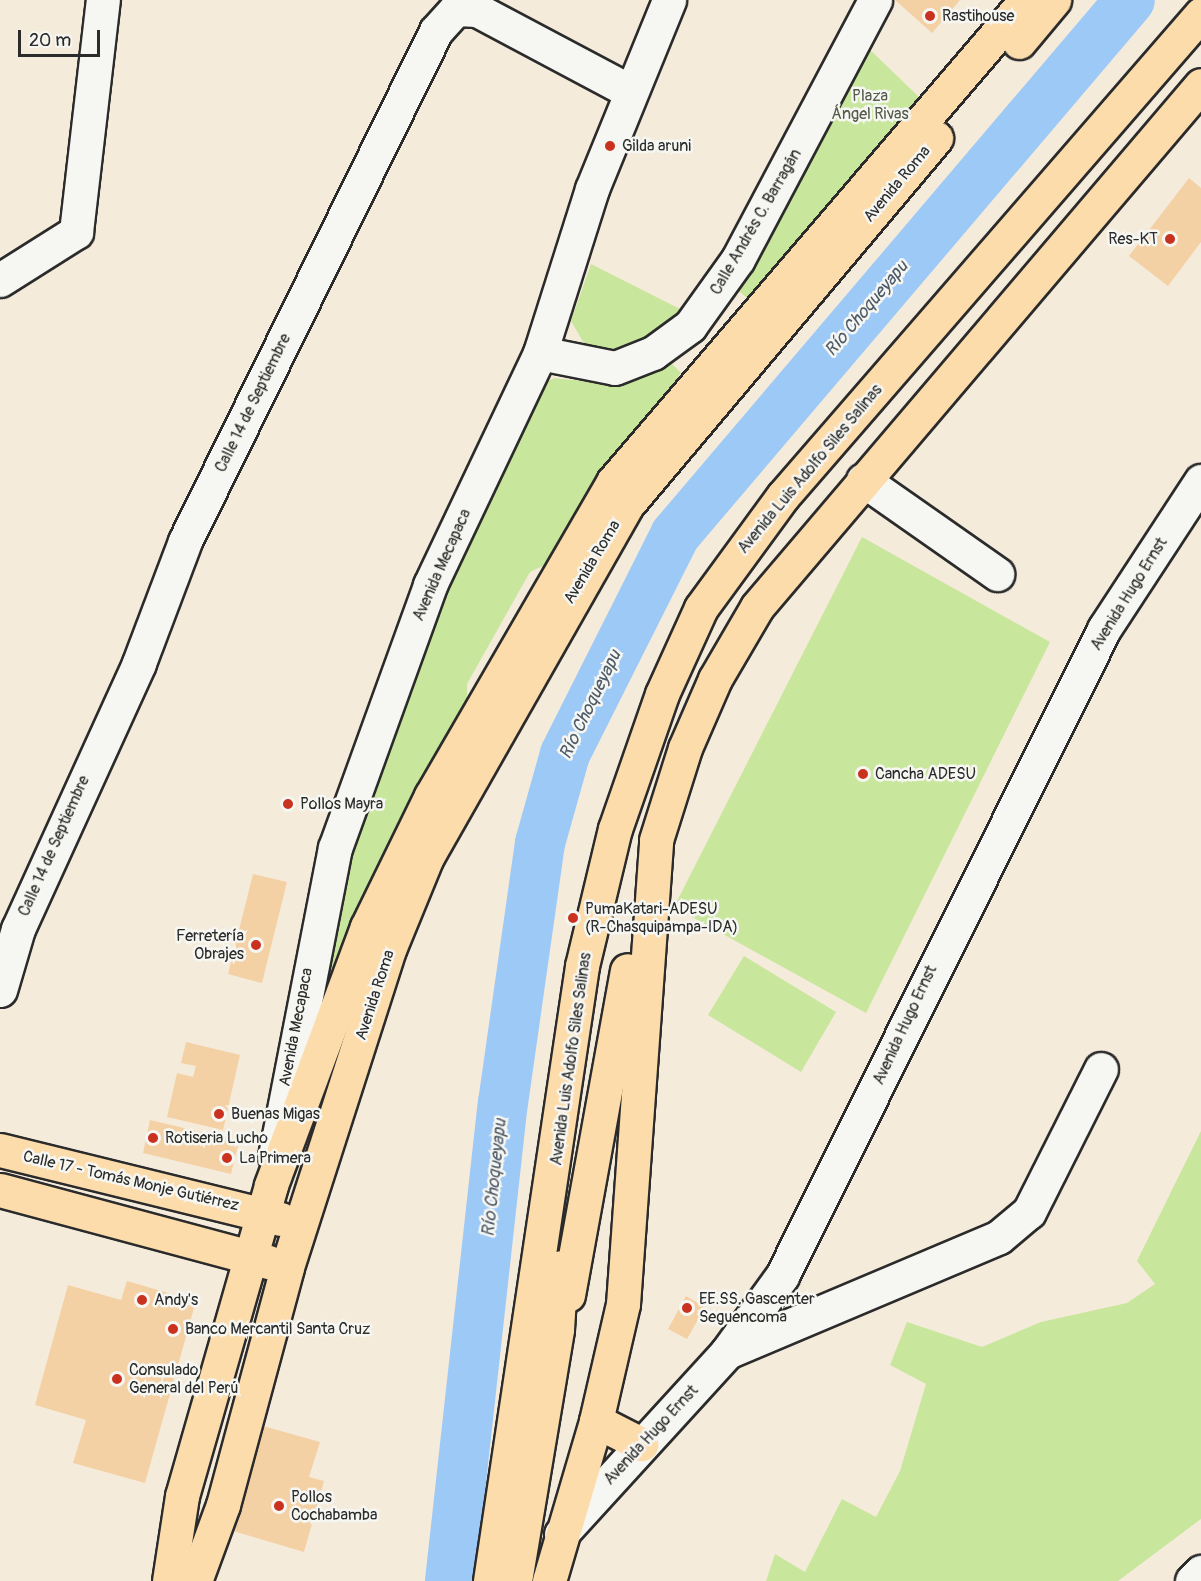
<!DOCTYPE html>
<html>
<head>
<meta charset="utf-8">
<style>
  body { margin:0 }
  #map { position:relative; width:1201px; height:1581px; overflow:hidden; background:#f5ebdb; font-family:Pangolin,sans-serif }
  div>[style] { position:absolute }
  .green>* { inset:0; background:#c9e69d }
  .river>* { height:50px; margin:-25px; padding:0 25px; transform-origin:25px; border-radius:25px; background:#9dc9f7 }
  .building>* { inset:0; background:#f4d1a4 }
  .roads { filter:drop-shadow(2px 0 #2b2b2b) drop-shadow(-2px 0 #2b2b2b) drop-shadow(0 2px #2b2b2b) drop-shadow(0 -2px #2b2b2b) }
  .minor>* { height:33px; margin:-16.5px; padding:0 16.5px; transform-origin:16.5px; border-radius:16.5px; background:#f6f6f2 }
  .major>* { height:33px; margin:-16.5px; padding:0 16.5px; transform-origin:16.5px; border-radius:16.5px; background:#fddcac }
  .dots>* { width:16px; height:16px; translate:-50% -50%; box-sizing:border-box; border:3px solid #f6f6f2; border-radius:50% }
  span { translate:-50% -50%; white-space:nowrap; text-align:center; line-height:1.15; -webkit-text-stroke:5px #f6f6f2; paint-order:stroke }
  .poi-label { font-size:16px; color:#2b2b2b }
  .left { translate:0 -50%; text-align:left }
  .right { translate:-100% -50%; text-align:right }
  .park-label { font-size:16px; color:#525a48 }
  .street-label { font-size:16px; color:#2b2b2b }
  .water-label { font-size:18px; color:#4d5a68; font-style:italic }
  .scale { position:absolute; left:18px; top:30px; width:82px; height:27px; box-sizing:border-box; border:3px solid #2b2b2b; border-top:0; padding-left:8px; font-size:18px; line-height:21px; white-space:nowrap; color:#2b2b2b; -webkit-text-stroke:4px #f6f6f2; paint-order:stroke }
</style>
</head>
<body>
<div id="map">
  <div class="green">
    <div style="clip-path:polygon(865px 45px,919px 97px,747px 298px,735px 288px)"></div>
    <div style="clip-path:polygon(591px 264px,684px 311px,646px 343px,612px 353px,585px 345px,571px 321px)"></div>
    <div style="clip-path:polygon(672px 364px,681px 373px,578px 510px,547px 564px,530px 572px,467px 684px,467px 708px,336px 967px,326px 972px,334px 907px,382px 767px,447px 590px,544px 383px,554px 378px,610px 384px)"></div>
    <div style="clip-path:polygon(862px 537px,1050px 642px,866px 1013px,674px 907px)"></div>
    <div style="clip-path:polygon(744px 956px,836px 1012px,801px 1072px,708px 1015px)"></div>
    <div style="clip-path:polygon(1201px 1131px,1201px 1519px,1118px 1581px,766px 1581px,775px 1554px,805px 1572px,842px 1499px,876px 1517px,900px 1471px,926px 1384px,890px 1365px,907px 1322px,982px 1347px,1041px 1322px,1127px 1303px,1155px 1284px,1137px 1261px)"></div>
  </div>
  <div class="river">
    <div style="left:450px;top:1581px;width:481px;rotate:-83.7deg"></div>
    <div style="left:503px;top:1103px;width:263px;rotate:-81.9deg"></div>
    <div style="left:540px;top:843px;width:92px;rotate:-74.3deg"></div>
    <div style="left:565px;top:754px;width:245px;rotate:-63.3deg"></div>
    <div style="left:675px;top:535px;width:702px;rotate:-49.62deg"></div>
  </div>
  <div class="building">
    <div style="clip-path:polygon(895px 0,960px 0,932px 33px)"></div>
    <div style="clip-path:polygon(1189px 178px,1201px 188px,1201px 242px,1168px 286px,1129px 256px)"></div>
    <div style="clip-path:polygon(253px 874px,287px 882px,262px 983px,228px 974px)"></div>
    <div style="clip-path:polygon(186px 1042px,240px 1055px,223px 1130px,167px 1117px,177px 1073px,193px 1077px,196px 1066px,181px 1063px)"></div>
    <div style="clip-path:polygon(150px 1120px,239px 1141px,231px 1174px,143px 1153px)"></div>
    <div style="clip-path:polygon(127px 1281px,196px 1301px,145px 1483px,73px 1463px,86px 1420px,35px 1405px,68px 1285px,121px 1300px)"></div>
    <div style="clip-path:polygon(686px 1296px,705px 1307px,687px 1339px,668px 1329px)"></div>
    <div style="clip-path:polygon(263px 1426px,320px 1442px,309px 1477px,324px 1481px,304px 1552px,233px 1531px)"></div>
  </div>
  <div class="roads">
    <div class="minor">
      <div style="left:0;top:280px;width:90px;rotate:-32.3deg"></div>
      <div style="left:76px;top:232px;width:234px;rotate:-83.4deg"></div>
      <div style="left:540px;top:353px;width:76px;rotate:11.3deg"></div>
      <div style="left:615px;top:368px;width:41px;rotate:-21.5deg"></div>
      <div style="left:653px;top:353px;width:46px;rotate:-36.1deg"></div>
      <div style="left:690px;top:326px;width:82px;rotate:-54.4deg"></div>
      <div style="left:738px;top:259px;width:293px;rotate:-62.1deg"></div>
      <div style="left:863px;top:480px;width:164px;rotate:35deg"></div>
      <div style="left:0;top:990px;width:64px;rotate:-73.6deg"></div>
      <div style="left:18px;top:929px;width:292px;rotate:-65.5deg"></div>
      <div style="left:139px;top:663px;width:130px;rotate:-69.3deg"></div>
      <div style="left:185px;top:541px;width:568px;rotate:-63.8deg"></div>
      <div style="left:436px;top:31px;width:30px;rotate:-48deg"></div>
      <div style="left:456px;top:9px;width:21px;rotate:3deg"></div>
      <div style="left:477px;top:10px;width:174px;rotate:28deg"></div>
      <div style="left:275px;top:1156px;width:314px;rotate:-79deg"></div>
      <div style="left:335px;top:848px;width:280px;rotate:-70.1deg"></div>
      <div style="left:430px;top:585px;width:257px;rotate:-64.6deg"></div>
      <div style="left:540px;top:353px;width:172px;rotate:-72.4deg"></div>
      <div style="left:592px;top:189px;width:204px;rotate:-67.8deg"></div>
      <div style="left:727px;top:1352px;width:295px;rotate:-22.9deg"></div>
      <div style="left:999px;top:1237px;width:39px;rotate:-40deg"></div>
      <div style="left:1029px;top:1212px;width:160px;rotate:-63.3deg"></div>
      <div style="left:561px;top:1534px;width:246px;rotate:-47.6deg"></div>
      <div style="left:727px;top:1352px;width:94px;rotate:-54.1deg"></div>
      <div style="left:782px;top:1276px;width:723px;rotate:-63.54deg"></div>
      <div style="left:1104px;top:629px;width:177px;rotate:-56.8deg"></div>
      <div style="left:1192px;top:1581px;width:13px;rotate:-45deg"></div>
    </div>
    <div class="major">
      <div style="left:1019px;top:42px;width:55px;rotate:-50.2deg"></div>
      <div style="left:0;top:1150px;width:289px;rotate:13.8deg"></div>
      <div style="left:0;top:1190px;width:278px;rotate:15deg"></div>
      <div style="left:568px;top:1295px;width:330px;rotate:-79.7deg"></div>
      <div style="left:596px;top:1421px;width:51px;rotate:27.1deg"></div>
      <div style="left:169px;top:1581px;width:86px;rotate:-81.3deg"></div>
      <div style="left:182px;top:1496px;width:323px;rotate:-74deg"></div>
      <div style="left:271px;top:1185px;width:275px;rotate:-69.6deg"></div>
      <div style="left:367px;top:927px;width:146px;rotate:-64deg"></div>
      <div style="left:431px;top:796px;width:363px;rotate:-59.9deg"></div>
      <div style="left:613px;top:482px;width:635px;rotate:-49.41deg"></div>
      <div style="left:195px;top:1581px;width:81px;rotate:-69.8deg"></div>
      <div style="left:223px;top:1505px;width:246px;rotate:-74.9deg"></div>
      <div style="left:287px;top:1267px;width:336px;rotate:-72.2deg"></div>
      <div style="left:390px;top:947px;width:97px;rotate:-67.7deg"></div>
      <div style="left:427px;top:857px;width:405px;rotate:-60.4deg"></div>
      <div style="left:627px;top:505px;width:480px;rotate:-49.9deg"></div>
      <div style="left:490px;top:1581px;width:622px;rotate:-81.49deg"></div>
      <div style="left:582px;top:966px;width:141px;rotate:-76.5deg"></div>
      <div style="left:615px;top:829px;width:143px;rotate:-70.8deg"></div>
      <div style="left:662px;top:694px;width:94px;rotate:-65.6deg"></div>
      <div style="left:701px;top:608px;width:139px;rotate:-53.8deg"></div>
      <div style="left:783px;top:496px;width:638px;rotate:-49.07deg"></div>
      <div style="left:515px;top:1581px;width:255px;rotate:-80.5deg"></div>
      <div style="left:557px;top:1329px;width:62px;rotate:-86.3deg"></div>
      <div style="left:549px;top:1581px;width:167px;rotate:-73.6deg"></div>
      <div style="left:596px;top:1421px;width:120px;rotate:-77deg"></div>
      <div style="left:623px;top:1304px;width:465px;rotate:-85.9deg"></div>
      <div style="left:656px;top:840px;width:96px;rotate:-72.5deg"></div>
      <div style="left:685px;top:748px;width:75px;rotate:-66.5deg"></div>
      <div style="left:715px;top:679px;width:83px;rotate:-59.7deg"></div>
      <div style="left:757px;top:607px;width:685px;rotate:-49.62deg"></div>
    </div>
  </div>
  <div class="dots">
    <div style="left:930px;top:16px;background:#c8321e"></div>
    <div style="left:610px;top:146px;background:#c8321e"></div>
    <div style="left:1170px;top:239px;background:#c8321e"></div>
    <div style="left:863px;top:774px;background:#c8321e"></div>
    <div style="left:288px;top:804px;background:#c8321e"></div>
    <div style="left:573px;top:918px;background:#c8321e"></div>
    <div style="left:256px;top:945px;background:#c8321e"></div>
    <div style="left:219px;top:1114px;background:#c8321e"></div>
    <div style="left:153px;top:1138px;background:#c8321e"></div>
    <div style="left:227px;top:1158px;background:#c8321e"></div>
    <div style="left:142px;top:1300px;background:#c8321e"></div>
    <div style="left:687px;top:1308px;background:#c8321e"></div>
    <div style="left:173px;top:1329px;background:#c8321e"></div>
    <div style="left:117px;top:1379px;background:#c8321e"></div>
    <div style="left:279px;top:1506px;background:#c8321e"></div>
  </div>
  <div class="poi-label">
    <span class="left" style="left:942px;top:16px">Rastihouse</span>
    <span class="left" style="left:622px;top:146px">Gilda aruni</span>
    <span class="right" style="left:1158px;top:239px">Res-KT</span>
    <span class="left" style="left:875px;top:774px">Cancha ADESU</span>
    <span class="left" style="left:300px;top:804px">Pollos Mayra</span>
    <span class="left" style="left:585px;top:918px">PumaKatari-ADESU<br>(R-Chasquipampa-IDA)</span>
    <span class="right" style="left:244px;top:945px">Ferretería<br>Obrajes</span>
    <span class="left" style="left:231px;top:1114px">Buenas Migas</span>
    <span class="left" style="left:165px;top:1138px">Rotiseria Lucho</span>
    <span class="left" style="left:239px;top:1158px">La Primera</span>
    <span class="left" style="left:699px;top:1308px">EE.SS. Gascenter<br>Seguencoma</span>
    <span class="left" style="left:154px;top:1300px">Andy's</span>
    <span class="left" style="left:185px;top:1329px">Banco Mercantil Santa Cruz</span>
    <span class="left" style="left:129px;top:1379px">Consulado<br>General del Perú</span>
    <span class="left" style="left:291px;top:1506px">Pollos<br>Cochabamba</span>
  </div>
  <div class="park-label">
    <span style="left:870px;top:105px">Plaza<br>Ángel Rivas</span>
  </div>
  <div class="street-label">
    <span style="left:897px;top:184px;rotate:-50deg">Avenida Roma</span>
    <span style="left:756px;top:222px;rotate:-60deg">Calle Andrés C. Barragán</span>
    <span style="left:253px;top:403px;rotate:-64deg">Calle 14 de Septiembre</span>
    <span style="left:810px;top:469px;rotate:-50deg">Avenida Luis Adolfo Siles Salinas</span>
    <span style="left:592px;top:562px;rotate:-59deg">Avenida Roma</span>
    <span style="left:442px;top:565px;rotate:-66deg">Avenida Mecapaca</span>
    <span style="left:1129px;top:594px;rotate:-58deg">Avenida Hugo Ernst</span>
    <span style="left:54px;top:846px;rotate:-66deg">Calle 14 de Septiembre</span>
    <span style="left:375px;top:995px;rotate:-72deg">Avenida Roma</span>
    <span style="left:905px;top:1025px;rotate:-65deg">Avenida Hugo Ernst</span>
    <span style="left:296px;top:1027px;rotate:-79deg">Avenida Mecapaca</span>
    <span style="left:571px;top:1059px;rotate:-82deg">Avenida Luis Adolfo Siles Salinas</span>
    <span style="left:131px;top:1181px;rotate:13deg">Calle 17 - Tomás Monje Gutiérrez</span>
    <span style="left:651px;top:1435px;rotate:-47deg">Avenida Hugo Ernst</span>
  </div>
  <div class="water-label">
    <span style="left:867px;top:309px;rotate:-50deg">Río Choqueyapu</span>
    <span style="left:591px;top:705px;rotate:-64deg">Río Choqueyapu</span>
    <span style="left:495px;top:1178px;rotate:-84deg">Río Choqueyapu</span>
  </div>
  <div class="scale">20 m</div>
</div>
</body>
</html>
